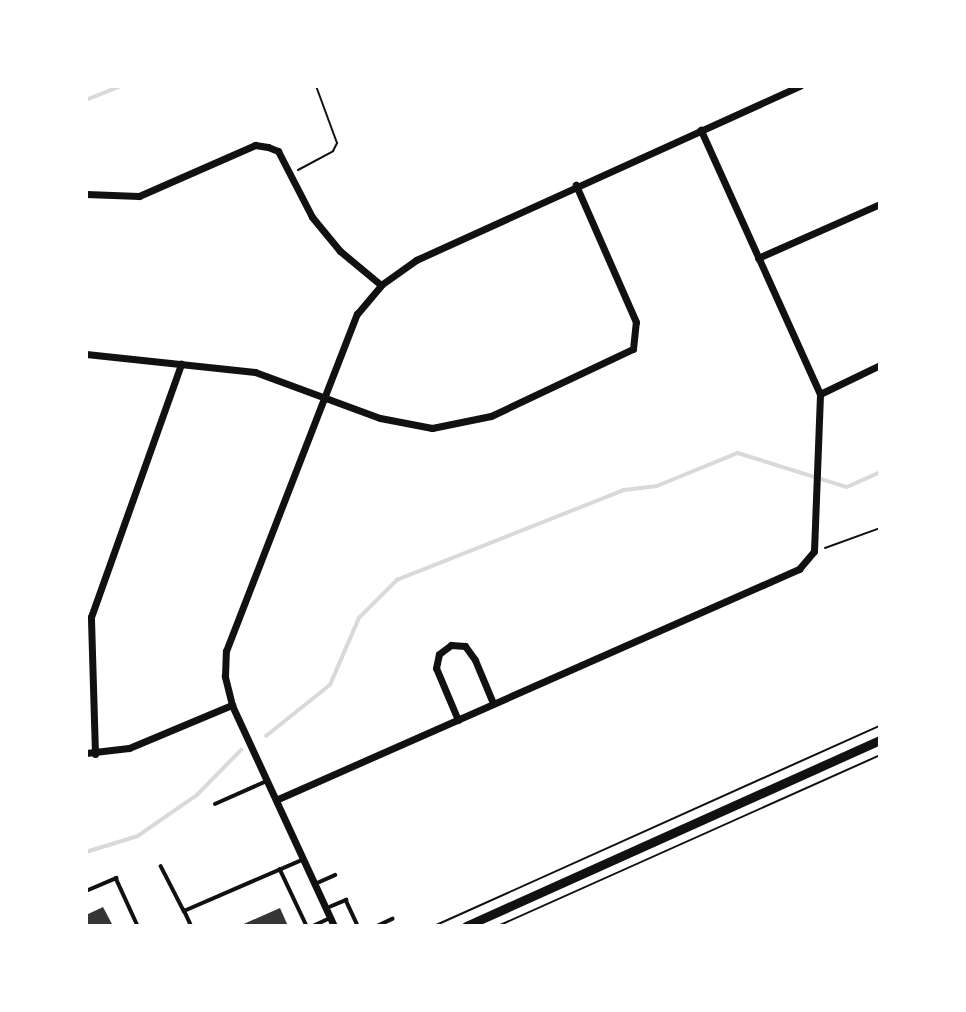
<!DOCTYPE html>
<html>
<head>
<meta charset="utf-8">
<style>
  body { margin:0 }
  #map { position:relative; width:966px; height:1012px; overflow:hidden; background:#fff; font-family:"Roboto Condensed",sans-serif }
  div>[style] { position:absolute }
  .stream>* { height:3.5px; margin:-1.75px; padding:0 1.75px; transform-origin:1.75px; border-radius:1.75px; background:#d9d9d9 }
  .building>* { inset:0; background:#353535 }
  .path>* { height:2px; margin:-1px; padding:0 1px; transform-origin:1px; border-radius:1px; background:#111 }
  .service>* { height:3.5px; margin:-1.75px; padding:0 1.75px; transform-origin:1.75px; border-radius:1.75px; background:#111 }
  .minor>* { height:7px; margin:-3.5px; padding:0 3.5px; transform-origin:3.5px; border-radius:3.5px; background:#111 }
  .tertiary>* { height:9px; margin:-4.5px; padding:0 4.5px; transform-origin:4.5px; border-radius:4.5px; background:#111 }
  span { translate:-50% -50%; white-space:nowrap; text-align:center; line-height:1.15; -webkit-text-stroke:7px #fff; paint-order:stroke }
  .frame { position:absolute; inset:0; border:88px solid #fff; pointer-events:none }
</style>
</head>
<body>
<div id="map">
  <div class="stream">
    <div style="left:86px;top:100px;width:38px;rotate:-22deg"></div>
    <div style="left:266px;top:736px;width:82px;rotate:-38.6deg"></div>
    <div style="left:330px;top:685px;width:73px;rotate:-66.6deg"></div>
    <div style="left:359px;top:618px;width:54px;rotate:-45deg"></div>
    <div style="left:397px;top:580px;width:244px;rotate:-21.6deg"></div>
    <div style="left:624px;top:490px;width:33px;rotate:-7deg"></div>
    <div style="left:657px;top:486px;width:87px;rotate:-22.2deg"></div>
    <div style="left:738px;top:453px;width:114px;rotate:17.3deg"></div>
    <div style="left:847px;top:487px;width:36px;rotate:-24deg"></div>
    <div style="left:86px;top:852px;width:54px;rotate:-17.1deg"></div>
    <div style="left:138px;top:836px;width:72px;rotate:-34.8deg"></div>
    <div style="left:197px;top:795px;width:63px;rotate:-45.6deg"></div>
  </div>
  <div class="building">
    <div style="clip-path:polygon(103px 907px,113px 926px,86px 926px,86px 915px)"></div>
    <div style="clip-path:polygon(280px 908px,288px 926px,239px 926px)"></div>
  </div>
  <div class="path">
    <div style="left:298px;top:170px;width:40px;rotate:-28deg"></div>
    <div style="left:333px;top:151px;width:9px;rotate:-63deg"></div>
    <div style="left:337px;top:143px;width:61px;rotate:-110.2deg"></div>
    <div style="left:825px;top:548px;width:59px;rotate:-20deg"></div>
    <div style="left:434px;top:926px;width:489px;rotate:-24.2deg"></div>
    <div style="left:498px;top:926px;width:419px;rotate:-24.1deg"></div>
  </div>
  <div class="service">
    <div style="left:215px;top:804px;width:57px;rotate:-23.9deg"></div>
    <div style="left:161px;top:866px;width:51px;rotate:62.9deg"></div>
    <div style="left:280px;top:869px;width:63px;rotate:64.7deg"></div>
    <div style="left:315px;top:884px;width:22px;rotate:-24deg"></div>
    <div style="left:86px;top:891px;width:33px;rotate:-23deg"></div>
    <div style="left:116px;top:878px;width:53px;rotate:65.4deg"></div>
    <div style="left:327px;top:908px;width:21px;rotate:-23deg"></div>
    <div style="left:346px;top:900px;width:29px;rotate:65deg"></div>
    <div style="left:191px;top:926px;width:17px;rotate:-115deg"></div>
    <div style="left:184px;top:911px;width:129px;rotate:-23.4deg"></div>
    <div style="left:313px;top:926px;width:19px;rotate:-25deg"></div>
    <div style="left:377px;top:926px;width:17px;rotate:-25deg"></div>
  </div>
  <div class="minor">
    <div style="left:86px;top:194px;width:53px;rotate:2.2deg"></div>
    <div style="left:139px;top:196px;width:127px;rotate:-23.7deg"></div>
    <div style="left:255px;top:145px;width:13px;rotate:9deg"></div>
    <div style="left:268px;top:147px;width:11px;rotate:22deg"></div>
    <div style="left:278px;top:151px;width:74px;rotate:62.7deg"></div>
    <div style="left:312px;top:217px;width:44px;rotate:50.5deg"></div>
    <div style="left:340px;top:251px;width:53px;rotate:39.7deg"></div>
    <div style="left:758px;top:258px;width:133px;rotate:-23.9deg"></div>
    <div style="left:86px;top:354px;width:170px;rotate:6.1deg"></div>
    <div style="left:255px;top:372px;width:133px;rotate:20.2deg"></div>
    <div style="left:380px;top:418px;width:53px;rotate:10.9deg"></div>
    <div style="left:432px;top:428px;width:60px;rotate:-11.5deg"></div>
    <div style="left:491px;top:416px;width:157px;rotate:-25.3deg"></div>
    <div style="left:633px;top:349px;width:27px;rotate:-84deg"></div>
    <div style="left:636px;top:322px;width:150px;rotate:-113.7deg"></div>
    <div style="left:820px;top:394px;width:67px;rotate:-25.8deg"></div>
    <div style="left:458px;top:720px;width:56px;rotate:-112.9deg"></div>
    <div style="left:436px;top:668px;width:14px;rotate:-78deg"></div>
    <div style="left:439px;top:654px;width:15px;rotate:-37deg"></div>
    <div style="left:451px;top:645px;width:14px;rotate:4deg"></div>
    <div style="left:465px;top:646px;width:17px;rotate:54deg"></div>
    <div style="left:475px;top:660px;width:47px;rotate:67.3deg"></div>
    <div style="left:86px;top:753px;width:43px;rotate:-6.6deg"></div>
    <div style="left:129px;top:748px;width:112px;rotate:-22.7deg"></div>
    <div style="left:95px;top:754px;width:137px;rotate:-91.7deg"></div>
    <div style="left:91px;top:617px;width:269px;rotate:-70.4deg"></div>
    <div style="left:278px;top:799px;width:570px;rotate:-23.82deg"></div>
    <div style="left:799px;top:569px;width:23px;rotate:-50deg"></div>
    <div style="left:814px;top:551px;width:157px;rotate:-87.8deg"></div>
    <div style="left:820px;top:394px;width:290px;rotate:-114.3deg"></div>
    <div style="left:334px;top:926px;width:243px;rotate:-114.8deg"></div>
    <div style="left:232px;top:705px;width:30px;rotate:-104deg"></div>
    <div style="left:225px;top:676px;width:25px;rotate:-88deg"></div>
    <div style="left:226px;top:651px;width:362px;rotate:-68.8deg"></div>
    <div style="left:357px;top:314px;width:38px;rotate:-50deg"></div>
    <div style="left:381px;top:285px;width:43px;rotate:-35.5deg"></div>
    <div style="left:416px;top:260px;width:422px;rotate:-24.4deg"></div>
  </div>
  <div class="tertiary">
    <div style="left:466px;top:926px;width:454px;rotate:-24.2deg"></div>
  </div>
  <div class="frame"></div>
</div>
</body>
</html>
